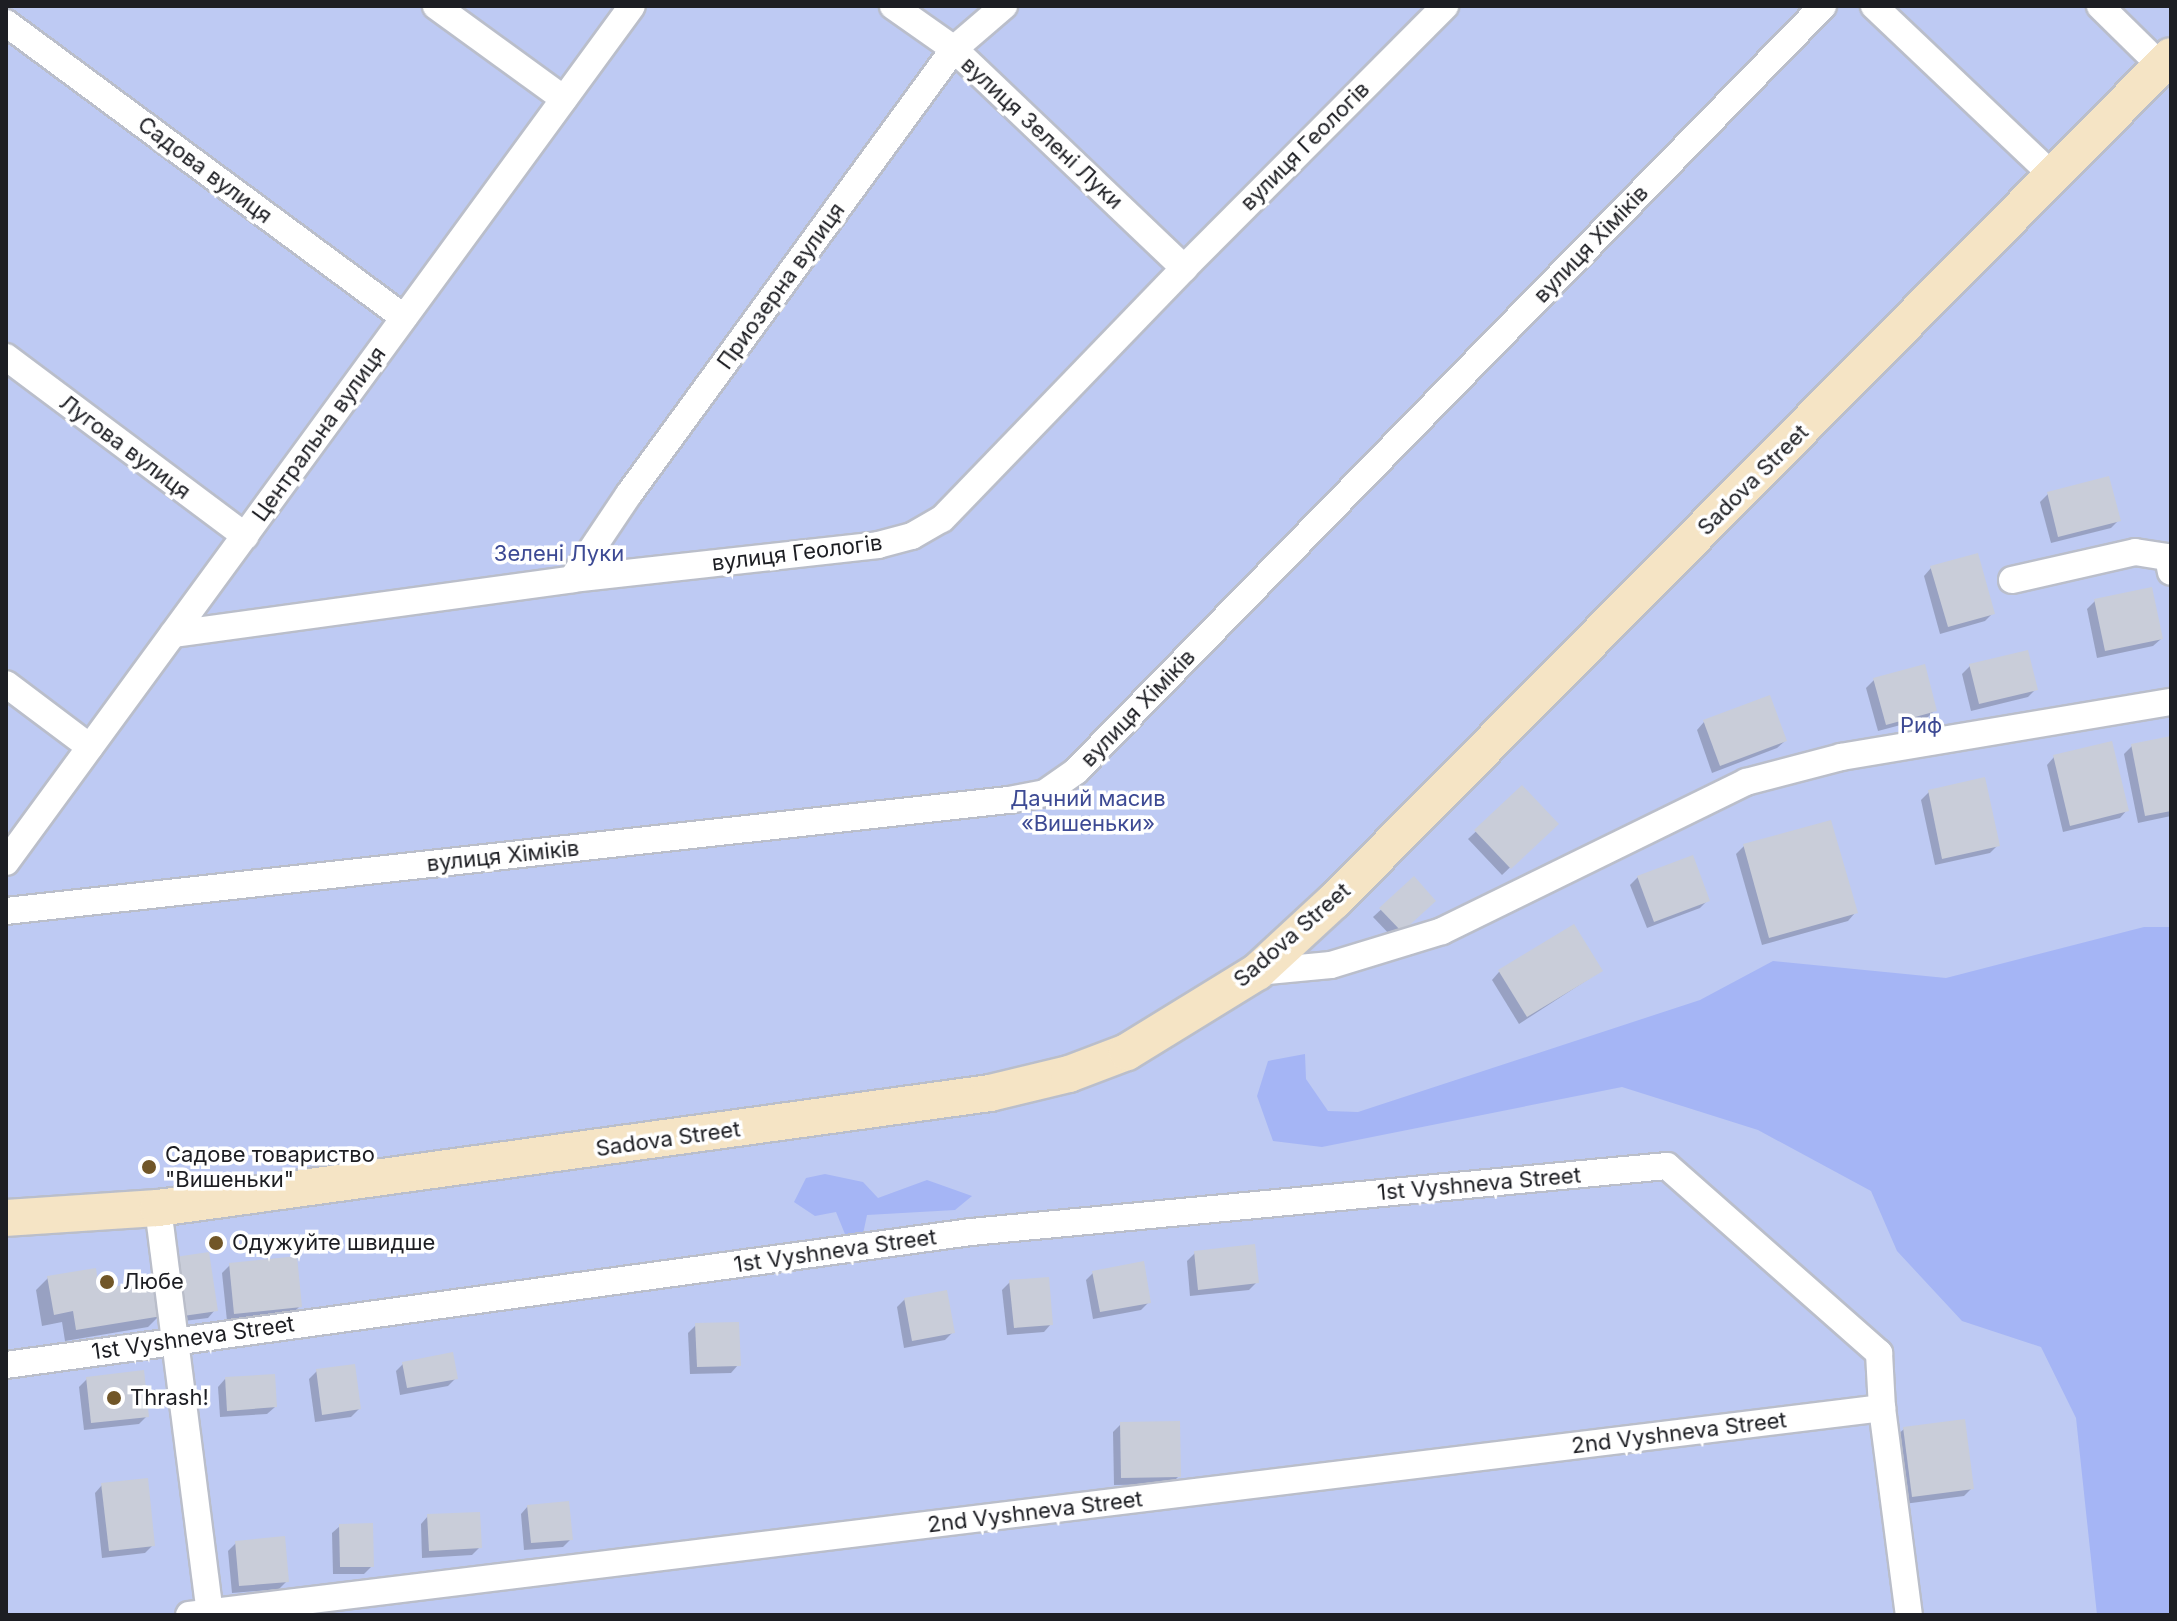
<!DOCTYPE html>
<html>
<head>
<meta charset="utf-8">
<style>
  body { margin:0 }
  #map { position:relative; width:2177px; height:1621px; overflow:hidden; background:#e5e9f6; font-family:Inter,sans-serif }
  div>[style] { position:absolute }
  .green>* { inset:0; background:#becaf3 }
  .water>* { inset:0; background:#a5b5f5 }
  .shadow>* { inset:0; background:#0003 }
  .building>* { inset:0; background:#c9cdd9 }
  .roads { filter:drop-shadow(2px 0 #babeca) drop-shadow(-2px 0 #babeca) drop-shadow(0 2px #babeca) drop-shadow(0 -2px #babeca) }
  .street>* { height:26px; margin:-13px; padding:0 13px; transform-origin:13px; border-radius:13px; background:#fff }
  .secondary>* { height:36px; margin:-18px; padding:0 18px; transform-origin:18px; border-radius:18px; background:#f5e4c5 }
  .dots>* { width:22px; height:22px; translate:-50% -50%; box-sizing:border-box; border:4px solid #fff; border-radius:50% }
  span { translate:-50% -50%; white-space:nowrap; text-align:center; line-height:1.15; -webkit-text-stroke:7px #fff; paint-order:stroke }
  .street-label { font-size:22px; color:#1d1e23 }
  .park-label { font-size:22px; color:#3d4a94 }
  .poi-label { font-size:22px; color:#1d1e23 }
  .left { translate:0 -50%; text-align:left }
  .frame { position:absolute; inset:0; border:8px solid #1d1e23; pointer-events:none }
</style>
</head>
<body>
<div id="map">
  <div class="green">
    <div style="clip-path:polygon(6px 6px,2171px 6px,2171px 1615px,6px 1615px)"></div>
  </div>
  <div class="water">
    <div style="clip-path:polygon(2144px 927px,2171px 927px,2171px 1615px,2097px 1615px,2076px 1418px,2041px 1347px,1962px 1321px,1897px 1251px,1871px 1191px,1758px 1130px,1622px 1087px,1322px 1147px,1273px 1141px,1257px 1096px,1268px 1061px,1305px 1054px,1306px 1079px,1328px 1111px,1358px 1112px,1700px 1000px,1773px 961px,1946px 978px)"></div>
    <div style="clip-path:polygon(825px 1174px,863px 1182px,878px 1198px,927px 1180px,972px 1196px,955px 1210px,867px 1215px,863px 1234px,847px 1239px,836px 1212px,815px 1216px,794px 1202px,806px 1178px)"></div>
  </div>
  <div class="shadow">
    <div style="clip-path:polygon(2048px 494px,2119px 520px,2111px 528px,2051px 543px,2040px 502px)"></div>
    <div style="clip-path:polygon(1931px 568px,1993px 613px,1985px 621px,1940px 634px,1924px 576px)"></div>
    <div style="clip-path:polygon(2095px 601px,2161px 639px,2153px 646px,2097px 658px,2087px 609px)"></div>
    <div style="clip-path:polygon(1970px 666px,2036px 689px,2028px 697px,1971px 711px,1962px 674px)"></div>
    <div style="clip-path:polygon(1874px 680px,1935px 710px,1927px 718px,1878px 731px,1866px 688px)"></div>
    <div style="clip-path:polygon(1704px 722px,1785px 741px,1777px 748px,1712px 773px,1697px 730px)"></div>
    <div style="clip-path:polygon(2171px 738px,2171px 816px,2138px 823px,2124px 754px,2132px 746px)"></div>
    <div style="clip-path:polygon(2054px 757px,2127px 810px,2120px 818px,2063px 832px,2047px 765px)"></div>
    <div style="clip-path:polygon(1522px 788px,1556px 824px,1502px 875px,1468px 839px)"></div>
    <div style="clip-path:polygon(1929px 792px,1998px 845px,1990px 853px,1935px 865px,1921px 800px)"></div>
    <div style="clip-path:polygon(1744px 846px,1855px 913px,1848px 921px,1762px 945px,1736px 854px)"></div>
    <div style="clip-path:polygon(1638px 877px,1708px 900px,1700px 908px,1647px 928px,1630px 885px)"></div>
    <div style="clip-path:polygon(1414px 879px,1433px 901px,1393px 938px,1373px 917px)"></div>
    <div style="clip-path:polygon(1601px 971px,1519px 1024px,1492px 980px,1499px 972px)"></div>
    <div style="clip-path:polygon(1195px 1253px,1257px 1282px,1249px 1290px,1190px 1296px,1187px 1261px)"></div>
    <div style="clip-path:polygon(207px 1254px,215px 1310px,208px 1318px,176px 1322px)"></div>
    <div style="clip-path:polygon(230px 1265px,300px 1306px,292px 1314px,227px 1321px,222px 1273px)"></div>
    <div style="clip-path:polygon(1093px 1273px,1149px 1302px,1141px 1310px,1093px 1319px,1086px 1280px)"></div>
    <div style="clip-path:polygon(48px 1278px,98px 1291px,160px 1315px,148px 1327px,65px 1341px,62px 1322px,42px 1326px,36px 1290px)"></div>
    <div style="clip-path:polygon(1010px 1282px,1051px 1324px,1044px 1332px,1007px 1335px,1002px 1290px)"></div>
    <div style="clip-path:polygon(905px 1299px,953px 1332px,945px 1340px,904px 1348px,897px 1307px)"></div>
    <div style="clip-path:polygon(696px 1325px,738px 1365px,731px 1373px,690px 1374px,688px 1333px)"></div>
    <div style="clip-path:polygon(403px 1364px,456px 1378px,448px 1386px,400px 1395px,396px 1371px)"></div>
    <div style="clip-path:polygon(317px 1371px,359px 1409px,351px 1417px,315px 1422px,309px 1379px)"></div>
    <div style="clip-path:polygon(87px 1379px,147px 1416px,139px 1424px,84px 1430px,79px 1387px)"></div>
    <div style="clip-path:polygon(225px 1379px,275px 1407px,267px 1414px,220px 1417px,218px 1387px)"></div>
    <div style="clip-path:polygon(1121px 1424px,1179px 1476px,1171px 1484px,1114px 1485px,1113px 1432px)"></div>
    <div style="clip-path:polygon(1904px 1429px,1972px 1488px,1964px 1496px,1904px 1504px,1896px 1436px)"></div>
    <div style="clip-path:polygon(102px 1485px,153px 1545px,145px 1553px,102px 1558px,95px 1493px)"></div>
    <div style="clip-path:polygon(528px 1506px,571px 1539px,563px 1547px,524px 1550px,521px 1514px)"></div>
    <div style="clip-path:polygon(428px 1516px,480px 1547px,472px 1555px,422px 1558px,421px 1524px)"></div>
    <div style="clip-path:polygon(340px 1526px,372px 1566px,364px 1574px,333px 1574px,332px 1533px)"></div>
    <div style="clip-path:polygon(236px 1543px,287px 1581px,279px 1589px,232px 1593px,228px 1551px)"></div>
  </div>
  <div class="building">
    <div style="clip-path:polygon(2109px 476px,2121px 521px,2058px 537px,2047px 492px)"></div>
    <div style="clip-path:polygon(1978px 553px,1995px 614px,1948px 627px,1930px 566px)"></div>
    <div style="clip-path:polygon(2152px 587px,2163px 639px,2105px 651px,2094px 599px)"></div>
    <div style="clip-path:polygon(2028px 650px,2038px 690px,1979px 704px,1969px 664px)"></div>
    <div style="clip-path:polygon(1925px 664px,1937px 711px,1886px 725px,1873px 678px)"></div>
    <div style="clip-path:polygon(1770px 695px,1787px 741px,1720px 766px,1703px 720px)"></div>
    <div style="clip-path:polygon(2171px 736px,2171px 811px,2145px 816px,2131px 744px)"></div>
    <div style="clip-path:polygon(2112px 741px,2129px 811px,2070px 826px,2053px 755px)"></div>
    <div style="clip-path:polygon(1985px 777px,2000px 846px,1942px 859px,1928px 790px)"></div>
    <div style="clip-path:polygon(1522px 785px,1559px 824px,1511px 869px,1474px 830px)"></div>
    <div style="clip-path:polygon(1831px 820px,1858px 913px,1769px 938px,1743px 844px)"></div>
    <div style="clip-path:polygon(1693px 855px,1710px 901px,1654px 922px,1637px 876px)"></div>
    <div style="clip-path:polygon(1414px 876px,1436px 901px,1402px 932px,1379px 908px)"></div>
    <div style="clip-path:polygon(1574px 924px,1603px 971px,1527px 1017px,1498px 970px)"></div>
    <div style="clip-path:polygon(1255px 1244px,1259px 1283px,1198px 1290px,1194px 1251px)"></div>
    <div style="clip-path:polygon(209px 1252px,218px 1311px,183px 1316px,175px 1257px)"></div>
    <div style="clip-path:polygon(297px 1256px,302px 1307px,234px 1314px,229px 1263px)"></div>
    <div style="clip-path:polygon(1144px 1261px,1151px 1303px,1100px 1312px,1092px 1271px)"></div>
    <div style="clip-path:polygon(96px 1268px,99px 1289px,156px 1280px,162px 1316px,76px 1330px,73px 1311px,54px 1315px,47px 1276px)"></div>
    <div style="clip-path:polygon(1049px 1277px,1053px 1325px,1014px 1328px,1009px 1280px)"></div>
    <div style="clip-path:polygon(947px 1290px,955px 1333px,912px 1341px,904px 1298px)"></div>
    <div style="clip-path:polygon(739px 1322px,741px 1366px,697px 1367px,695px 1323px)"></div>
    <div style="clip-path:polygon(453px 1352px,458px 1379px,407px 1388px,402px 1362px)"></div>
    <div style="clip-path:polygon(355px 1364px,361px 1409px,322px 1415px,316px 1369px)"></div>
    <div style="clip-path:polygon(144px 1370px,149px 1417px,91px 1423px,86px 1377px)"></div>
    <div style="clip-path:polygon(275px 1374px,277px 1407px,227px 1411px,225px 1377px)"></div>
    <div style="clip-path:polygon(1965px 1419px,1974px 1489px,1912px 1497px,1903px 1427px)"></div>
    <div style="clip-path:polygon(1180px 1421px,1181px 1477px,1121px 1478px,1120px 1422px)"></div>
    <div style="clip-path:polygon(148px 1478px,155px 1546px,109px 1551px,101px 1483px)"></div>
    <div style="clip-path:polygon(569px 1501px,573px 1540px,531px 1543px,527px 1505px)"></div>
    <div style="clip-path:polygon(480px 1512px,482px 1548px,429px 1551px,427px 1514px)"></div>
    <div style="clip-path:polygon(373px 1523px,374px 1567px,340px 1567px,339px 1524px)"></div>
    <div style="clip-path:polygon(285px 1536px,289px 1582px,239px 1586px,235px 1541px)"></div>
  </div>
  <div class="roads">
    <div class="street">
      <div style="left:436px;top:6px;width:158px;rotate:36deg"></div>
      <div style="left:893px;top:6px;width:75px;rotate:35.2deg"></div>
      <div style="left:954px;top:49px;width:318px;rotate:43.6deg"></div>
      <div style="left:1874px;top:6px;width:248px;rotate:43.5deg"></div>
      <div style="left:2100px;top:6px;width:86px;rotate:44.5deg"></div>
      <div style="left:6px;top:23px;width:495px;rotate:36.5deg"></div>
      <div style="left:6px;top:357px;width:299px;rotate:36.8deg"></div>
      <div style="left:572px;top:579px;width:102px;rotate:-56.2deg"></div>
      <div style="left:629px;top:494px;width:551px;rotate:-53.86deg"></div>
      <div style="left:954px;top:49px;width:66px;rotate:-40.7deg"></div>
      <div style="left:2012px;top:580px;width:126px;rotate:-12.8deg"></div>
      <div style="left:2135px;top:552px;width:33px;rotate:9deg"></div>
      <div style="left:2168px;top:557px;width:15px;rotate:79deg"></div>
      <div style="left:173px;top:634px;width:403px;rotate:-7.8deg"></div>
      <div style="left:572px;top:579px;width:308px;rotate:-6.3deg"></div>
      <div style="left:878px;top:545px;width:35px;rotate:-15deg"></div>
      <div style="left:912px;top:536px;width:34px;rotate:-30deg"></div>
      <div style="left:942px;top:519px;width:349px;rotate:-46deg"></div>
      <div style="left:1184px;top:268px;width:370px;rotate:-45.1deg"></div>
      <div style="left:6px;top:684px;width:105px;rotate:36.9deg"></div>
      <div style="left:6px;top:862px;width:1060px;rotate:-53.82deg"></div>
      <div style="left:6px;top:911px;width:1009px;rotate:-6.32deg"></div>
      <div style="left:1009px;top:800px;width:37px;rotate:-11deg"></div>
      <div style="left:1045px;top:793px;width:38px;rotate:-35deg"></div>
      <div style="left:1076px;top:771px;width:1069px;rotate:-45.68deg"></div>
      <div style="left:1257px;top:972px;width:74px;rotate:-5.4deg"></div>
      <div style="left:1331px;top:965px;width:116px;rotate:-17deg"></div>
      <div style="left:1442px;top:931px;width:339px;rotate:-26.1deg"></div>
      <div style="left:1746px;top:782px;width:98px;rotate:-14.7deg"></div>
      <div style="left:1841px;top:757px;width:335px;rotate:-9.5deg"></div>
      <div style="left:158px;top:1208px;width:410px;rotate:82.7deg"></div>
      <div style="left:6px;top:1365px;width:974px;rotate:-7.85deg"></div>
      <div style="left:971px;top:1232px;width:699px;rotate:-5.42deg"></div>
      <div style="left:1667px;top:1166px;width:283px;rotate:41.4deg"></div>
      <div style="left:1879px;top:1353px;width:55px;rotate:86.9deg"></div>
      <div style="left:1882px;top:1408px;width:209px;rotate:82.6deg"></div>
      <div style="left:189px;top:1615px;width:1706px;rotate:-6.97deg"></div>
    </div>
    <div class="secondary">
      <div style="left:6px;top:1218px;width:152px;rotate:-3.8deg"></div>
      <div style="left:158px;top:1208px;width:840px;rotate:-7.87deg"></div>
      <div style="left:990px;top:1093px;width:81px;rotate:-13.5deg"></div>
      <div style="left:1069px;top:1074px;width:62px;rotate:-20.8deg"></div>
      <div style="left:1127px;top:1052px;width:153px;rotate:-31.6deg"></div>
      <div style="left:1257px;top:972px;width:105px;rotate:-42.7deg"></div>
      <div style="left:1334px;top:901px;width:1189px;rotate:-45.27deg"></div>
    </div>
  </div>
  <div class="dots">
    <div style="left:149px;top:1167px;background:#715628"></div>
    <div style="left:216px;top:1243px;background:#715628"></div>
    <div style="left:107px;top:1282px;background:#715628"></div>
    <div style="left:114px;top:1398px;background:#715628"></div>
  </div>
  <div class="street-label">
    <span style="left:1042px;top:133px;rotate:43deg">вулиця Зелені Луки</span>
    <span style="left:1305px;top:146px;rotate:-45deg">вулиця Геологів</span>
    <span style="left:205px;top:170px;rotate:37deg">Садова вулиця</span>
    <span style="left:1591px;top:244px;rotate:-46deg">вулиця Хіміків</span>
    <span style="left:781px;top:286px;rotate:-54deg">Приозерна вулиця</span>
    <span style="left:319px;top:434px;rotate:-54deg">Центральна вулиця</span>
    <span style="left:125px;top:447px;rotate:37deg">Лугова вулиця</span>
    <span style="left:1753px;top:480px;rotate:-45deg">Sadova Street</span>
    <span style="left:797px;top:553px;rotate:-7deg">вулиця Геологів</span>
    <span style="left:1138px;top:708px;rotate:-46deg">вулиця Хіміків</span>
    <span style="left:503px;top:856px;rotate:-6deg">вулиця Хіміків</span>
    <span style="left:1292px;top:935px;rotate:-41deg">Sadova Street</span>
    <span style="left:668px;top:1139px;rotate:-8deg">Sadova Street</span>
    <span style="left:1479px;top:1184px;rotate:-5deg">1st Vyshneva Street</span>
    <span style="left:835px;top:1251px;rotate:-8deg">1st Vyshneva Street</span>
    <span style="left:193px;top:1338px;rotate:-8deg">1st Vyshneva Street</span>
    <span style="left:1679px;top:1433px;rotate:-7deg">2nd Vyshneva Street</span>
    <span style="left:1035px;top:1512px;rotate:-7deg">2nd Vyshneva Street</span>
  </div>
  <div class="park-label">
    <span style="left:559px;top:554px">Зелені Луки</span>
    <span style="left:1921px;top:726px">Риф</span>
    <span style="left:1088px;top:811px">Дачний масив<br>«Вишеньки»</span>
  </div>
  <div class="poi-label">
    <span class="left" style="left:165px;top:1167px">Садове товариство<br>"Вишеньки"</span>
    <span class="left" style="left:232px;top:1243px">Одужуйте швидше</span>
    <span class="left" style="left:123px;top:1282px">Любе</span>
    <span class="left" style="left:130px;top:1398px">Thrash!</span>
  </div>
  <div class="frame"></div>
</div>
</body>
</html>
